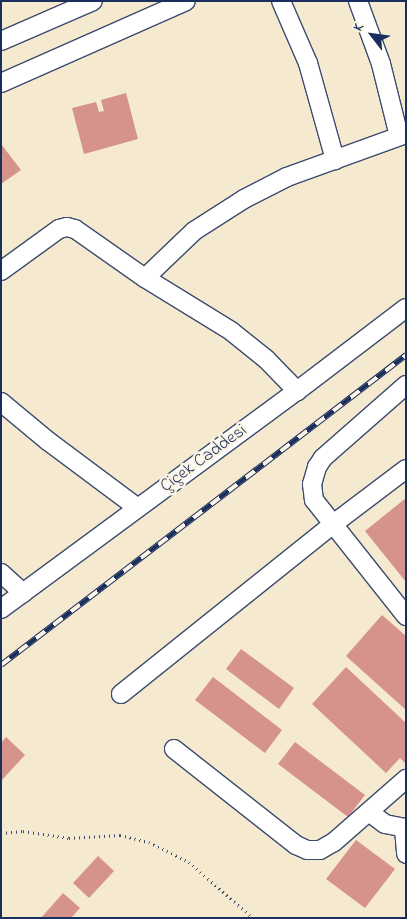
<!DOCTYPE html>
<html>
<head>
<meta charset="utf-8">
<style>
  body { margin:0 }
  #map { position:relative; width:407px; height:919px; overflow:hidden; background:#f5e9cf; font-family:"Indie Flower",sans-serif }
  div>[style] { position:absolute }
  .building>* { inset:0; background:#d5938c }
  .path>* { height:2.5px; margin-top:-1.25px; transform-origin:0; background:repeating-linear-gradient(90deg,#3c4b6f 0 1px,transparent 0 5px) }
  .roads { filter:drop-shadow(1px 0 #3c4b6f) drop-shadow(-1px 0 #3c4b6f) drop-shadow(0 1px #3c4b6f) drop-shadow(0 -1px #3c4b6f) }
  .minor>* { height:18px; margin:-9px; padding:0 9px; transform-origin:9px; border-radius:9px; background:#fff }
  .rail>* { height:5.5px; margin-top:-2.75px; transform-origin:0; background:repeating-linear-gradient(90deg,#fcf5e5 0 11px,#1b2f5e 0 22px); box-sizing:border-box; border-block:1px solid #1b2f5e }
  span { translate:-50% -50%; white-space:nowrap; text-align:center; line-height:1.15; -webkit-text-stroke:5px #fcf5e5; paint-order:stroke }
  .street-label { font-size:18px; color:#1b2f5e }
  .frame { position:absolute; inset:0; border:2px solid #1b2f5e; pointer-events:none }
  .north { position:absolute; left:347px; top:10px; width:50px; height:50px; -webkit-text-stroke:4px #fcf5e5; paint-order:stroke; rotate:300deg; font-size:14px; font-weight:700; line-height:20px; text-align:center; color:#1b2f5e }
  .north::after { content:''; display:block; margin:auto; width:18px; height:22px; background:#1b2f5e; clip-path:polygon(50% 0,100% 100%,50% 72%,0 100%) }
</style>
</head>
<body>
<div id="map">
  <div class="building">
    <div style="clip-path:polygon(126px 93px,138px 139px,84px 154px,72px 108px,96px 102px,99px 112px,104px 111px,101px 100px)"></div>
    <div style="clip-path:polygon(1px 144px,21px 170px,1px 184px)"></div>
    <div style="clip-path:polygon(406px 498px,406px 582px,365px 531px)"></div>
    <div style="clip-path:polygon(382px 615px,406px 636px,406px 710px,346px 656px)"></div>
    <div style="clip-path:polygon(241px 649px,294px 688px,279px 709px,226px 669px)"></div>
    <div style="clip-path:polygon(346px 667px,406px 723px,406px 764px,400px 758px,386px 773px,312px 704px)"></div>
    <div style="clip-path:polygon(213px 677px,282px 730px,265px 753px,195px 700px)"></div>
    <div style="clip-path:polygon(6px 737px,25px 755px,1px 781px,1px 743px)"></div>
    <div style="clip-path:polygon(295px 742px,365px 795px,348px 817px,278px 764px)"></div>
    <div style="clip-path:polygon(356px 840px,395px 869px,365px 908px,326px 879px)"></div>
    <div style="clip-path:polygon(98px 856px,114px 871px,89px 898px,73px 883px)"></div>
    <div style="clip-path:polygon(63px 893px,80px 908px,71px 918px,41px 918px)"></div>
  </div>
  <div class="path">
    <div style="left:1px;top:833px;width:22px;rotate:-5deg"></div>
    <div style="left:23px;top:831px;width:47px;rotate:8.7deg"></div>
    <div style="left:69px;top:838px;width:51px;rotate:-3.4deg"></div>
    <div style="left:120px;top:835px;width:30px;rotate:14deg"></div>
    <div style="left:149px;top:842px;width:45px;rotate:26.6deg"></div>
    <div style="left:189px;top:862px;width:85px;rotate:41.2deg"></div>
  </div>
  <div class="roads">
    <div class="minor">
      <div style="left:281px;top:1px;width:68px;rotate:66.5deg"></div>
      <div style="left:308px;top:63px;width:101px;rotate:74.4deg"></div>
      <div style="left:358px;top:1px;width:67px;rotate:69.9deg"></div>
      <div style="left:381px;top:64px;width:74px;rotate:76deg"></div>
      <div style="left:1px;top:41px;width:100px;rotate:-23.5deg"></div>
      <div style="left:1px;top:83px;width:202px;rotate:-23.9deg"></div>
      <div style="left:1px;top:271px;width:72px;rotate:-35.9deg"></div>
      <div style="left:59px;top:229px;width:8px;rotate:-14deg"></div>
      <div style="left:67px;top:227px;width:8px;rotate:14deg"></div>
      <div style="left:75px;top:229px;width:85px;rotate:35deg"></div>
      <div style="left:145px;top:278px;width:101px;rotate:31.6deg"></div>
      <div style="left:231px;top:331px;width:45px;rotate:38.7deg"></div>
      <div style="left:266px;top:359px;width:45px;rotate:45.9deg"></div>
      <div style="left:145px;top:278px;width:68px;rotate:-43.8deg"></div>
      <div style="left:194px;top:231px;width:59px;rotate:-32.6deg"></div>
      <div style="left:244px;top:199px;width:48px;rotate:-27.1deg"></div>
      <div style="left:287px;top:177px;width:127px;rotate:-19.9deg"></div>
      <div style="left:406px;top:385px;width:111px;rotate:138.7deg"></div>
      <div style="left:323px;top:458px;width:11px;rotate:124deg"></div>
      <div style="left:317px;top:467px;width:18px;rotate:106deg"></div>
      <div style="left:312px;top:484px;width:16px;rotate:83deg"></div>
      <div style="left:314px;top:500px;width:148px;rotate:51.6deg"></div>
      <div style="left:1px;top:402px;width:61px;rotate:39.7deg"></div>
      <div style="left:48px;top:441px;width:112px;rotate:36.7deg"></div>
      <div style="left:1px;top:573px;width:30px;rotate:42deg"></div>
      <div style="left:1px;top:609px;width:368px;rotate:-36.4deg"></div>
      <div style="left:297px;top:391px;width:137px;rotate:-37.3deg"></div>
      <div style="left:121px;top:694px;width:270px;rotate:-38.7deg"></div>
      <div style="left:332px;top:525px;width:93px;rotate:-37.1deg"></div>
      <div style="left:174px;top:749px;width:155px;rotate:38.2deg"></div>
      <div style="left:296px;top:845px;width:12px;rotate:24deg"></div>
      <div style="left:307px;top:850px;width:13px"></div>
      <div style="left:320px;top:850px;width:16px;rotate:-30deg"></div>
      <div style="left:334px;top:842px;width:96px;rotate:-41.2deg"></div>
      <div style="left:369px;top:812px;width:20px;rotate:37deg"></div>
      <div style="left:385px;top:824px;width:21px;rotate:11deg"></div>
      <div style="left:404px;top:829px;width:25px;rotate:85deg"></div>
    </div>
  </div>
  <div class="rail">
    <div style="left:1px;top:665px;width:510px;rotate:-37.43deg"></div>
  </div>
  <div class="street-label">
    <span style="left:204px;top:459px;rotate:-36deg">Çiçek Caddesi</span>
  </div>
  <div class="frame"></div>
  <div class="north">K</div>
</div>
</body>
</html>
